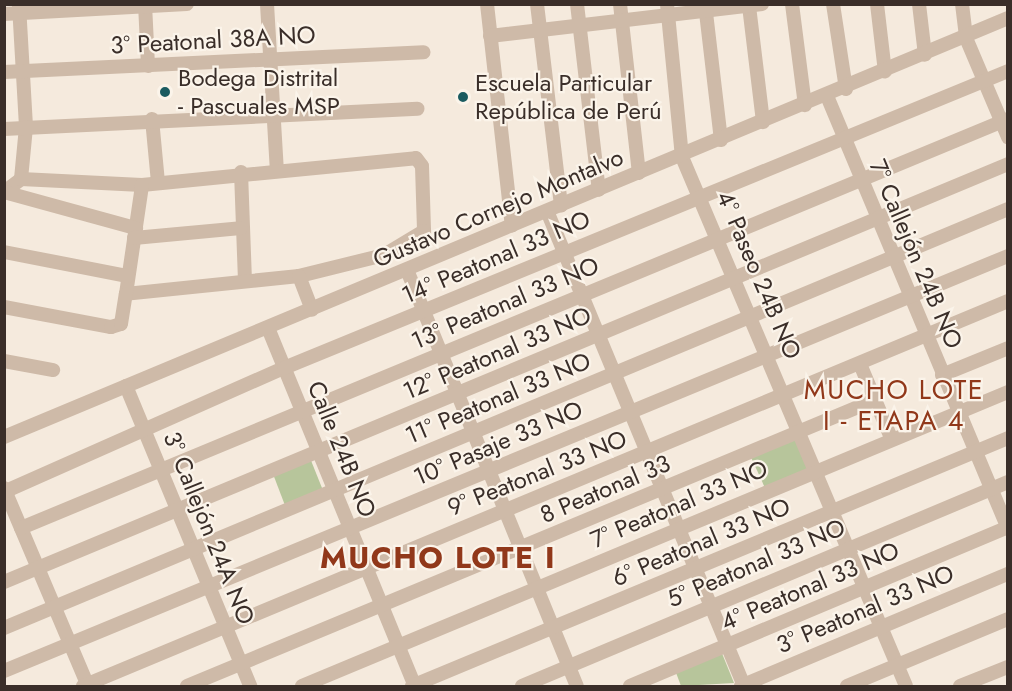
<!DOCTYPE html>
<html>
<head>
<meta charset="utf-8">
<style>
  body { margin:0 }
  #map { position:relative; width:1012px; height:691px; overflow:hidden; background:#f5eadd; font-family:Jost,sans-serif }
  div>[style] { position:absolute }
  .green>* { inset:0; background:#b7c59b }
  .minor>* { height:14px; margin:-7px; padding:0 7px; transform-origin:7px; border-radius:7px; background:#cebaa8 }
  .dots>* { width:16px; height:16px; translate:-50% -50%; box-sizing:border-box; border:3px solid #fbf4ea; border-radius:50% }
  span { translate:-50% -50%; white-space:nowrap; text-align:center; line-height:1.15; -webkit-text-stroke:4.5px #fbf4ea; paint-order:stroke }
  .street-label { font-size:24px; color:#3a2e29 }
  .poi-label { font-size:24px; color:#3a2e29 }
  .left { translate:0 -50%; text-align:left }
  .quarter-label { font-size:27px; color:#91381a; letter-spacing:1.5px }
  .district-label { font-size:30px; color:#91381a; font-weight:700; letter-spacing:1.5px }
  .frame { position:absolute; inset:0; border:6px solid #3a2e29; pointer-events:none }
</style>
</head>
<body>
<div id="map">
  <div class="green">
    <div style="clip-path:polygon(797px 435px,810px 468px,765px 488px,750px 455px)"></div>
    <div style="clip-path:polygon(310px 458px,324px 493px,286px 508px,273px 474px)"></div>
    <div style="clip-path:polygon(721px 651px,734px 683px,681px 686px,675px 670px)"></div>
  </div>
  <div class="minor">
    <div style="left:145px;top:4px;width:62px;rotate:87.2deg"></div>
    <div style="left:267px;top:4px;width:166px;rotate:86.6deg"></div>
    <div style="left:487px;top:4px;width:223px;rotate:83.6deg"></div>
    <div style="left:537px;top:4px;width:203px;rotate:83.2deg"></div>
    <div style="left:577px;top:4px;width:187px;rotate:83.3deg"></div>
    <div style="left:620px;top:4px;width:170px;rotate:83.6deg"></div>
    <div style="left:667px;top:4px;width:154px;rotate:84.4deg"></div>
    <div style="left:682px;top:157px;width:574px;rotate:67.05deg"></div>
    <div style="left:705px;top:4px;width:137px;rotate:83.3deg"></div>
    <div style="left:792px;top:4px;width:102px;rotate:82.7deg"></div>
    <div style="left:833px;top:4px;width:86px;rotate:81.3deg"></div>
    <div style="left:877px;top:4px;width:68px;rotate:83.3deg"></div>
    <div style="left:919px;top:4px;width:51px;rotate:83.3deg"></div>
    <div style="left:962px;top:4px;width:34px;rotate:83deg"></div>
    <div style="left:966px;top:38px;width:108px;rotate:67deg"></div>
    <div style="left:19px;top:5px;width:122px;rotate:86.7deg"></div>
    <div style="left:26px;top:127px;width:52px;rotate:95.5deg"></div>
    <div style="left:749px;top:6px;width:117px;rotate:83.1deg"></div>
    <div style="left:4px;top:14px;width:183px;rotate:-3.1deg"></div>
    <div style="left:490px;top:36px;width:274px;rotate:-6.7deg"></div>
    <div style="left:4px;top:72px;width:420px;rotate:-2.7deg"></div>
    <div style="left:827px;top:96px;width:469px;rotate:67.3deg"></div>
    <div style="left:152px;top:119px;width:64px;rotate:84.6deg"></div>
    <div style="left:4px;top:129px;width:414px;rotate:-2.8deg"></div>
    <div style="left:241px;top:172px;width:107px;rotate:87.9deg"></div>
    <div style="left:4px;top:192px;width:21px;rotate:-37deg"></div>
    <div style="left:21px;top:179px;width:121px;rotate:2.8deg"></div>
    <div style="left:142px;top:185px;width:275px;rotate:-5.6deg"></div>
    <div style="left:416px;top:158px;width:10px;rotate:53deg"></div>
    <div style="left:422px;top:166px;width:65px;rotate:88.2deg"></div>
    <div style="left:424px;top:231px;width:47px;rotate:149deg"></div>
    <div style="left:384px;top:255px;width:88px;rotate:166.1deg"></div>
    <div style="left:299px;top:276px;width:174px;rotate:174.1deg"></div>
    <div style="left:126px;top:294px;width:110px;rotate:-81.6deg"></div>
    <div style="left:4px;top:192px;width:137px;rotate:15.3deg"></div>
    <div style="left:547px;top:211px;width:514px;rotate:67.47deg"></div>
    <div style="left:134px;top:238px;width:107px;rotate:-5.3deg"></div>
    <div style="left:4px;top:252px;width:126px;rotate:11deg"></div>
    <div style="left:407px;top:270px;width:449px;rotate:67.8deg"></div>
    <div style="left:299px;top:276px;width:36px;rotate:69deg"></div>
    <div style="left:4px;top:307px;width:109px;rotate:10.6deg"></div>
    <div style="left:111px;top:327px;width:10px;rotate:-17deg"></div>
    <div style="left:121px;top:324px;width:30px;rotate:-81deg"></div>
    <div style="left:268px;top:328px;width:387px;rotate:67.7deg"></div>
    <div style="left:4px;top:361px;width:50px;rotate:10.4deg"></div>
    <div style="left:860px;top:364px;width:82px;rotate:67.2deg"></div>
    <div style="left:942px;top:375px;width:71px;rotate:-22.2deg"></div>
    <div style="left:126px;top:386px;width:325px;rotate:67.5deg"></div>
    <div style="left:4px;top:437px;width:1088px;rotate:-22.65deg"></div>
    <div style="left:4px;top:488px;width:215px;rotate:67deg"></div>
    <div style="left:6px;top:491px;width:304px;rotate:-23.9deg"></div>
    <div style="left:284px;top:368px;width:783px;rotate:-22.3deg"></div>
    <div style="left:21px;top:528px;width:1068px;rotate:-22.51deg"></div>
    <div style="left:4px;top:582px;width:1088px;rotate:-22.6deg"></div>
    <div style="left:4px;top:628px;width:1088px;rotate:-22.65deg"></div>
    <div style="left:4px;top:671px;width:1086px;rotate:-22.46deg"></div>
    <div style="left:83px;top:686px;width:1002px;rotate:-22.6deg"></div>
    <div style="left:187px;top:686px;width:745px;rotate:-22.57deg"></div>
    <div style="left:302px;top:686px;width:765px;rotate:-22.61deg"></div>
    <div style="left:412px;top:686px;width:646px;rotate:-22.59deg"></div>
    <div style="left:522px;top:686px;width:527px;rotate:-22.77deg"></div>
    <div style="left:630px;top:686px;width:410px;rotate:-22.8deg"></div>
    <div style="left:741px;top:686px;width:290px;rotate:-22.8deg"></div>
    <div style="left:847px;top:686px;width:174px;rotate:-22.6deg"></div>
    <div style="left:960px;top:686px;width:52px;rotate:-21.6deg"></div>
  </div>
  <div class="dots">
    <div style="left:165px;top:92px;background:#1a5b60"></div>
    <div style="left:463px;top:97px;background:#1a5b60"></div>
  </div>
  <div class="street-label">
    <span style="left:213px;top:40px;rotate:-3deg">3° Peatonal 38A NO</span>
    <span style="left:498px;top:208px;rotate:-23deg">Gustavo Cornejo Montalvo</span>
    <span style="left:916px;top:254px;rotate:67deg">7° Callejón 24B NO</span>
    <span style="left:496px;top:257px;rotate:-23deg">14° Peatonal 33 NO</span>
    <span style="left:759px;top:275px;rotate:67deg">4° Paseo 24B NO</span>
    <span style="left:505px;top:303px;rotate:-23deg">13° Peatonal 33 NO</span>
    <span style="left:497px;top:353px;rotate:-23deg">12° Peatonal 33 NO</span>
    <span style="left:498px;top:398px;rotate:-23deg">11° Peatonal 33 NO</span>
    <span style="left:498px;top:443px;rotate:-23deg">10° Pasaje 33 NO</span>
    <span style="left:342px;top:449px;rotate:68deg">Calle 24B NO</span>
    <span style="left:537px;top:473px;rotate:-22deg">9° Peatonal 33 NO</span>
    <span style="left:605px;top:489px;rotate:-23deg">8 Peatonal 33</span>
    <span style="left:679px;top:504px;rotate:-23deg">7° Peatonal 33 NO</span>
    <span style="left:209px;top:528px;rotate:68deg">3° Callejón 24A NO</span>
    <span style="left:701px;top:542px;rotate:-23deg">6° Peatonal 33 NO</span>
    <span style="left:756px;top:563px;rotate:-23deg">5° Peatonal 33 NO</span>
    <span style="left:810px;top:586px;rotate:-23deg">4° Peatonal 33 NO</span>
    <span style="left:865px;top:609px;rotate:-23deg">3° Peatonal 33 NO</span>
  </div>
  <div class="poi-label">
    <span class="left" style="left:178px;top:92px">Bodega Distrital<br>- Pascuales MSP</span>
    <span class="left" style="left:475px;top:97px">Escuela Particular<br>República de Perú</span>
  </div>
  <div class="quarter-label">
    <span style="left:894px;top:405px">MUCHO LOTE<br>I - ETAPA 4</span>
  </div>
  <div class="district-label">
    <span style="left:438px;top:558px">MUCHO LOTE I</span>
  </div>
  <div class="frame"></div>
</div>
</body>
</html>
